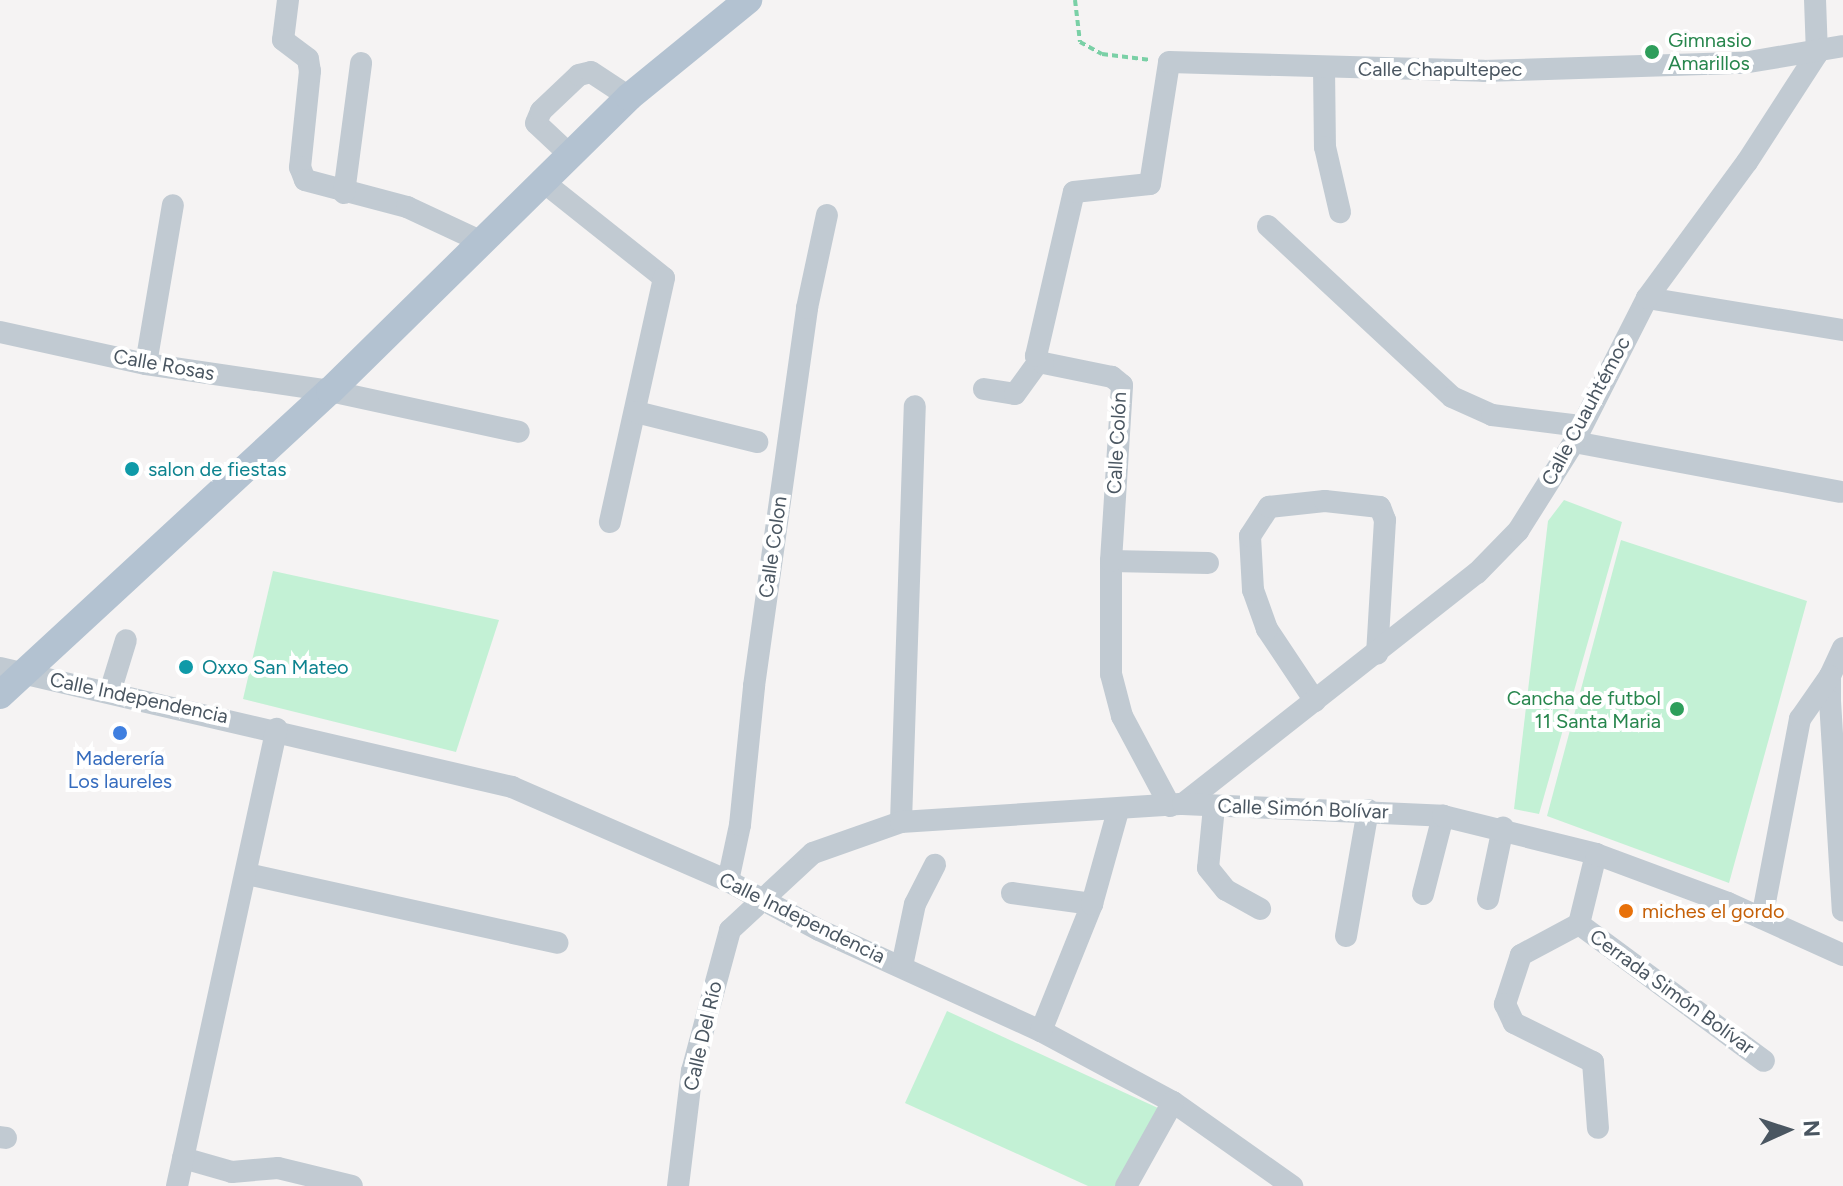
<!DOCTYPE html>
<html>
<head>
<meta charset="utf-8">
<style>
  body { margin:0 }
  #map { position:relative; width:1843px; height:1186px; overflow:hidden; background:#f5f3f3; font-family:Figtree,sans-serif }
  div>[style] { position:absolute }
  .green>* { inset:0; background:#c3f1d5 }
  .path>* { height:4px; margin-top:-2px; transform-origin:0; background:repeating-linear-gradient(90deg,#7ad0a6 0 6px,transparent 0 10px) }
  .minor>* { height:22px; margin:-11px; padding:0 11px; transform-origin:11px; border-radius:11px; background:#c1cad2 }
  .major>* { height:28px; margin:-14px; padding:0 14px; transform-origin:14px; border-radius:14px; background:#b3c2d1 }
  .dots>* { width:22px; height:22px; translate:-50% -50%; box-sizing:border-box; border:4px solid #fff; border-radius:50% }
  span { translate:-50% -50%; white-space:nowrap; text-align:center; line-height:1.15; -webkit-text-stroke:8px #fff; paint-order:stroke }
  .leisure-label { font-size:20px; color:#27864d }
  .left { translate:0 -50%; text-align:left }
  .right { translate:-100% -50%; text-align:right }
  .street-label { font-size:20px; color:#4a5661 }
  .culture-label { font-size:20px; color:#0d838f }
  .shop-label { font-size:20px; color:#366cbe }
  .food-label { font-size:20px; color:#c56008 }
  .north { position:absolute; left:1747px; top:1090px; width:80px; height:80px; -webkit-text-stroke:6px #fff; paint-order:stroke; rotate:87deg; font-size:22px; font-weight:700; line-height:32px; text-align:center; color:#4a5661 }
  .north::after { content:''; display:block; margin:auto; width:28px; height:36px; background:#4a5661; clip-path:polygon(50% 0,100% 100%,50% 72%,0 100%) }
</style>
</head>
<body>
<div id="map">
  <div class="green">
    <div style="clip-path:polygon(1564px 500px,1622px 522px,1539px 814px,1514px 809px,1548px 521px)"></div>
    <div style="clip-path:polygon(1621px 540px,1807px 601px,1729px 883px,1547px 816px)"></div>
    <div style="clip-path:polygon(273px 571px,499px 620px,456px 752px,243px 699px)"></div>
    <div style="clip-path:polygon(947px 1011px,1158px 1108px,1123px 1186px,1088px 1186px,905px 1103px)"></div>
  </div>
  <div class="path">
    <div style="left:1075px;top:0;width:42px;rotate:83.2deg"></div>
    <div style="left:1080px;top:42px;width:25px;rotate:29deg"></div>
    <div style="left:1102px;top:54px;width:49px;rotate:7deg"></div>
  </div>
  <div class="minor">
    <div style="left:288px;top:0;width:40px;rotate:97.1deg"></div>
    <div style="left:283px;top:40px;width:31px;rotate:37deg"></div>
    <div style="left:308px;top:59px;width:12px;rotate:81deg"></div>
    <div style="left:310px;top:71px;width:97px;rotate:95.9deg"></div>
    <div style="left:300px;top:167px;width:14px;rotate:69deg"></div>
    <div style="left:305px;top:180px;width:106px;rotate:14.8deg"></div>
    <div style="left:407px;top:207px;width:81px;rotate:25deg"></div>
    <div style="left:1324px;top:68px;width:79px;rotate:89.3deg"></div>
    <div style="left:1325px;top:147px;width:67px;rotate:77deg"></div>
    <div style="left:569px;top:154px;width:45px;rotate:-136.8deg"></div>
    <div style="left:536px;top:123px;width:13px;rotate:-67deg"></div>
    <div style="left:541px;top:111px;width:52px;rotate:-43.5deg"></div>
    <div style="left:579px;top:75px;width:12px;rotate:-14deg"></div>
    <div style="left:591px;top:72px;width:45px;rotate:33.3deg"></div>
    <div style="left:541px;top:180px;width:157px;rotate:38.5deg"></div>
    <div style="left:664px;top:278px;width:250px;rotate:102.5deg"></div>
    <div style="left:344px;top:193px;width:131px;rotate:-82.5deg"></div>
    <div style="left:1268px;top:226px;width:251px;rotate:42.9deg"></div>
    <div style="left:1452px;top:397px;width:44px;rotate:24.2deg"></div>
    <div style="left:1492px;top:415px;width:89px;rotate:7.1deg"></div>
    <div style="left:1647px;top:298px;width:199px;rotate:9.3deg"></div>
    <div style="left:0;top:332px;width:149px;rotate:12.4deg"></div>
    <div style="left:146px;top:364px;width:186px;rotate:8.3deg"></div>
    <div style="left:330px;top:391px;width:193px;rotate:12.2deg"></div>
    <div style="left:146px;top:364px;width:161px;rotate:-80.4deg"></div>
    <div style="left:984px;top:389px;width:31px;rotate:9deg"></div>
    <div style="left:1015px;top:394px;width:41px;rotate:-54deg"></div>
    <div style="left:636px;top:412px;width:125px;rotate:13.9deg"></div>
    <div style="left:1574px;top:442px;width:271px;rotate:10.6deg"></div>
    <div style="left:1111px;top:561px;width:97px;rotate:1.2deg"></div>
    <div style="left:1843px;top:648px;width:31px;rotate:115deg"></div>
    <div style="left:1830px;top:676px;width:25px;rotate:90deg"></div>
    <div style="left:1830px;top:701px;width:210px;rotate:86.5deg"></div>
    <div style="left:0;top:668px;width:526px;rotate:13.08deg"></div>
    <div style="left:512px;top:787px;width:236px;rotate:23.5deg"></div>
    <div style="left:728px;top:881px;width:103px;rotate:28.3deg"></div>
    <div style="left:819px;top:930px;width:244px;rotate:24.5deg"></div>
    <div style="left:1041px;top:1031px;width:150px;rotate:28.3deg"></div>
    <div style="left:1173px;top:1102px;width:146px;rotate:35.2deg"></div>
    <div style="left:110px;top:692px;width:54px;rotate:-72.9deg"></div>
    <div style="left:1315px;top:701px;width:87px;rotate:-123.7deg"></div>
    <div style="left:1267px;top:629px;width:41px;rotate:-109.7deg"></div>
    <div style="left:1253px;top:590px;width:54px;rotate:-93.2deg"></div>
    <div style="left:1250px;top:536px;width:35px;rotate:-57deg"></div>
    <div style="left:1269px;top:507px;width:56px;rotate:-6.1deg"></div>
    <div style="left:1325px;top:501px;width:55px;rotate:6.2deg"></div>
    <div style="left:1380px;top:507px;width:14px;rotate:69deg"></div>
    <div style="left:1385px;top:520px;width:134px;rotate:93.4deg"></div>
    <div style="left:1183px;top:804px;width:374px;rotate:-38.2deg"></div>
    <div style="left:1477px;top:573px;width:59px;rotate:-45.7deg"></div>
    <div style="left:1518px;top:531px;width:105px;rotate:-57.8deg"></div>
    <div style="left:1574px;top:442px;width:161px;rotate:-63.1deg"></div>
    <div style="left:1647px;top:298px;width:169px;rotate:-53.7deg"></div>
    <div style="left:1747px;top:162px;width:129px;rotate:-57.1deg"></div>
    <div style="left:1817px;top:54px;width:54px;rotate:-92.1deg"></div>
    <div style="left:1170px;top:806px;width:102px;rotate:-118.1deg"></div>
    <div style="left:1122px;top:716px;width:43px;rotate:-104.7deg"></div>
    <div style="left:1111px;top:674px;width:113px;rotate:-90deg"></div>
    <div style="left:1111px;top:561px;width:176px;rotate:-86.4deg"></div>
    <div style="left:1122px;top:385px;width:13px;rotate:-141deg"></div>
    <div style="left:1112px;top:377px;width:70px;rotate:-168.5deg"></div>
    <div style="left:1043px;top:363px;width:10px;rotate:-135deg"></div>
    <div style="left:1036px;top:356px;width:168px;rotate:-77deg"></div>
    <div style="left:1074px;top:192px;width:76px;rotate:-6deg"></div>
    <div style="left:1150px;top:184px;width:123px;rotate:-81.1deg"></div>
    <div style="left:1169px;top:62px;width:314px;rotate:1.6deg"></div>
    <div style="left:1483px;top:71px;width:260px;rotate:-1.8deg"></div>
    <div style="left:1743px;top:63px;width:101px;rotate:-9.6deg"></div>
    <div style="left:1214px;top:807px;width:61px;rotate:95.6deg"></div>
    <div style="left:1208px;top:868px;width:28px;rotate:51deg"></div>
    <div style="left:1226px;top:890px;width:39px;rotate:29deg"></div>
    <div style="left:901px;top:822px;width:416px;rotate:-88.1deg"></div>
    <div style="left:247px;top:874px;width:318px;rotate:12.5deg"></div>
    <div style="left:728px;top:881px;width:57px;rotate:-77.9deg"></div>
    <div style="left:740px;top:825px;width:140px;rotate:-84.2deg"></div>
    <div style="left:754px;top:686px;width:382px;rotate:-82deg"></div>
    <div style="left:807px;top:308px;width:95px;rotate:-77.9deg"></div>
    <div style="left:1012px;top:893px;width:81px;rotate:7.8deg"></div>
    <div style="left:1423px;top:894px;width:81px;rotate:-75.6deg"></div>
    <div style="left:1488px;top:899px;width:73px;rotate:-78.1deg"></div>
    <div style="left:1762px;top:918px;width:203px;rotate:-79.2deg"></div>
    <div style="left:1800px;top:719px;width:52px;rotate:-55.1deg"></div>
    <div style="left:1579px;top:924px;width:66px;rotate:151.9deg"></div>
    <div style="left:1521px;top:955px;width:52px;rotate:108.1deg"></div>
    <div style="left:1505px;top:1004px;width:21px;rotate:65deg"></div>
    <div style="left:1514px;top:1023px;width:88px;rotate:26.3deg"></div>
    <div style="left:1593px;top:1062px;width:66px;rotate:85.7deg"></div>
    <div style="left:1579px;top:924px;width:230px;rotate:36.5deg"></div>
    <div style="left:1579px;top:924px;width:72px;rotate:-76.3deg"></div>
    <div style="left:1346px;top:936px;width:128px;rotate:-80.1deg"></div>
    <div style="left:902px;top:966px;width:63px;rotate:-78.2deg"></div>
    <div style="left:915px;top:904px;width:44px;rotate:-62.9deg"></div>
    <div style="left:1041px;top:1031px;width:137px;rotate:-68.1deg"></div>
    <div style="left:1092px;top:904px;width:97px;rotate:-74.4deg"></div>
    <div style="left:0;top:1137px;width:6px;rotate:9deg"></div>
    <div style="left:183px;top:1158px;width:51px;rotate:15.9deg"></div>
    <div style="left:232px;top:1172px;width:46px;rotate:-5deg"></div>
    <div style="left:278px;top:1168px;width:76px;rotate:13.7deg"></div>
    <div style="left:177px;top:1186px;width:468px;rotate:-77.7deg"></div>
    <div style="left:678px;top:1186px;width:116px;rotate:-83.1deg"></div>
    <div style="left:692px;top:1071px;width:146px;rotate:-74.9deg"></div>
    <div style="left:730px;top:930px;width:113px;rotate:-42.9deg"></div>
    <div style="left:813px;top:853px;width:93px;rotate:-19.4deg"></div>
    <div style="left:901px;top:822px;width:283px;rotate:-3.7deg"></div>
    <div style="left:1183px;top:804px;width:260px;rotate:2.6deg"></div>
    <div style="left:1443px;top:816px;width:158px;rotate:13.9deg"></div>
    <div style="left:1596px;top:854px;width:141px;rotate:20.4deg"></div>
    <div style="left:1728px;top:903px;width:126px;rotate:24.3deg"></div>
    <div style="left:1126px;top:1186px;width:96px;rotate:-60.8deg"></div>
  </div>
  <div class="major">
    <div style="left:0;top:695px;width:449px;rotate:-42.7deg"></div>
    <div style="left:330px;top:391px;width:419px;rotate:-44.5deg"></div>
    <div style="left:629px;top:97px;width:154px;rotate:-39.2deg"></div>
  </div>
  <div class="dots">
    <div style="left:1652px;top:52px;background:#2e9e5b"></div>
    <div style="left:132px;top:469px;background:#0f9aa8"></div>
    <div style="left:186px;top:667px;background:#0f9aa8"></div>
    <div style="left:1677px;top:709px;background:#2e9e5b"></div>
    <div style="left:120px;top:733px;background:#3f7fe0"></div>
    <div style="left:1626px;top:911px;background:#e8710a"></div>
  </div>
  <div class="leisure-label">
    <span class="left" style="left:1668px;top:52px">Gimnasio<br>Amarillos</span>
    <span class="right" style="left:1661px;top:710px">Cancha de futbol<br>11 Santa Maria</span>
  </div>
  <div class="street-label">
    <span style="left:1440px;top:69px">Calle Chapultepec</span>
    <span style="left:164px;top:365px;rotate:10deg">Calle Rosas</span>
    <span style="left:1586px;top:411px;rotate:-62deg">Calle Cuauhtémoc</span>
    <span style="left:1117px;top:443px;rotate:-87deg">Calle Colón</span>
    <span style="left:773px;top:547px;rotate:-82deg">Calle Colon</span>
    <span style="left:139px;top:698px;rotate:12deg">Calle Independencia</span>
    <span style="left:1303px;top:809px;rotate:2deg">Calle Simón Bolívar</span>
    <span style="left:802px;top:918px;rotate:26deg">Calle Independencia</span>
    <span style="left:1672px;top:992px;rotate:36deg">Cerrada Simón Bolívar</span>
    <span style="left:703px;top:1036px;rotate:-77deg">Calle Del Río</span>
  </div>
  <div class="culture-label">
    <span class="left" style="left:148px;top:469px">salon de fiestas</span>
    <span class="left" style="left:202px;top:667px">Oxxo San Mateo</span>
  </div>
  <div class="shop-label">
    <span style="left:120px;top:770px">Maderería<br>Los laureles</span>
  </div>
  <div class="food-label">
    <span class="left" style="left:1642px;top:911px">miches el gordo</span>
  </div>
  <div class="north">N</div>
</div>
</body>
</html>
